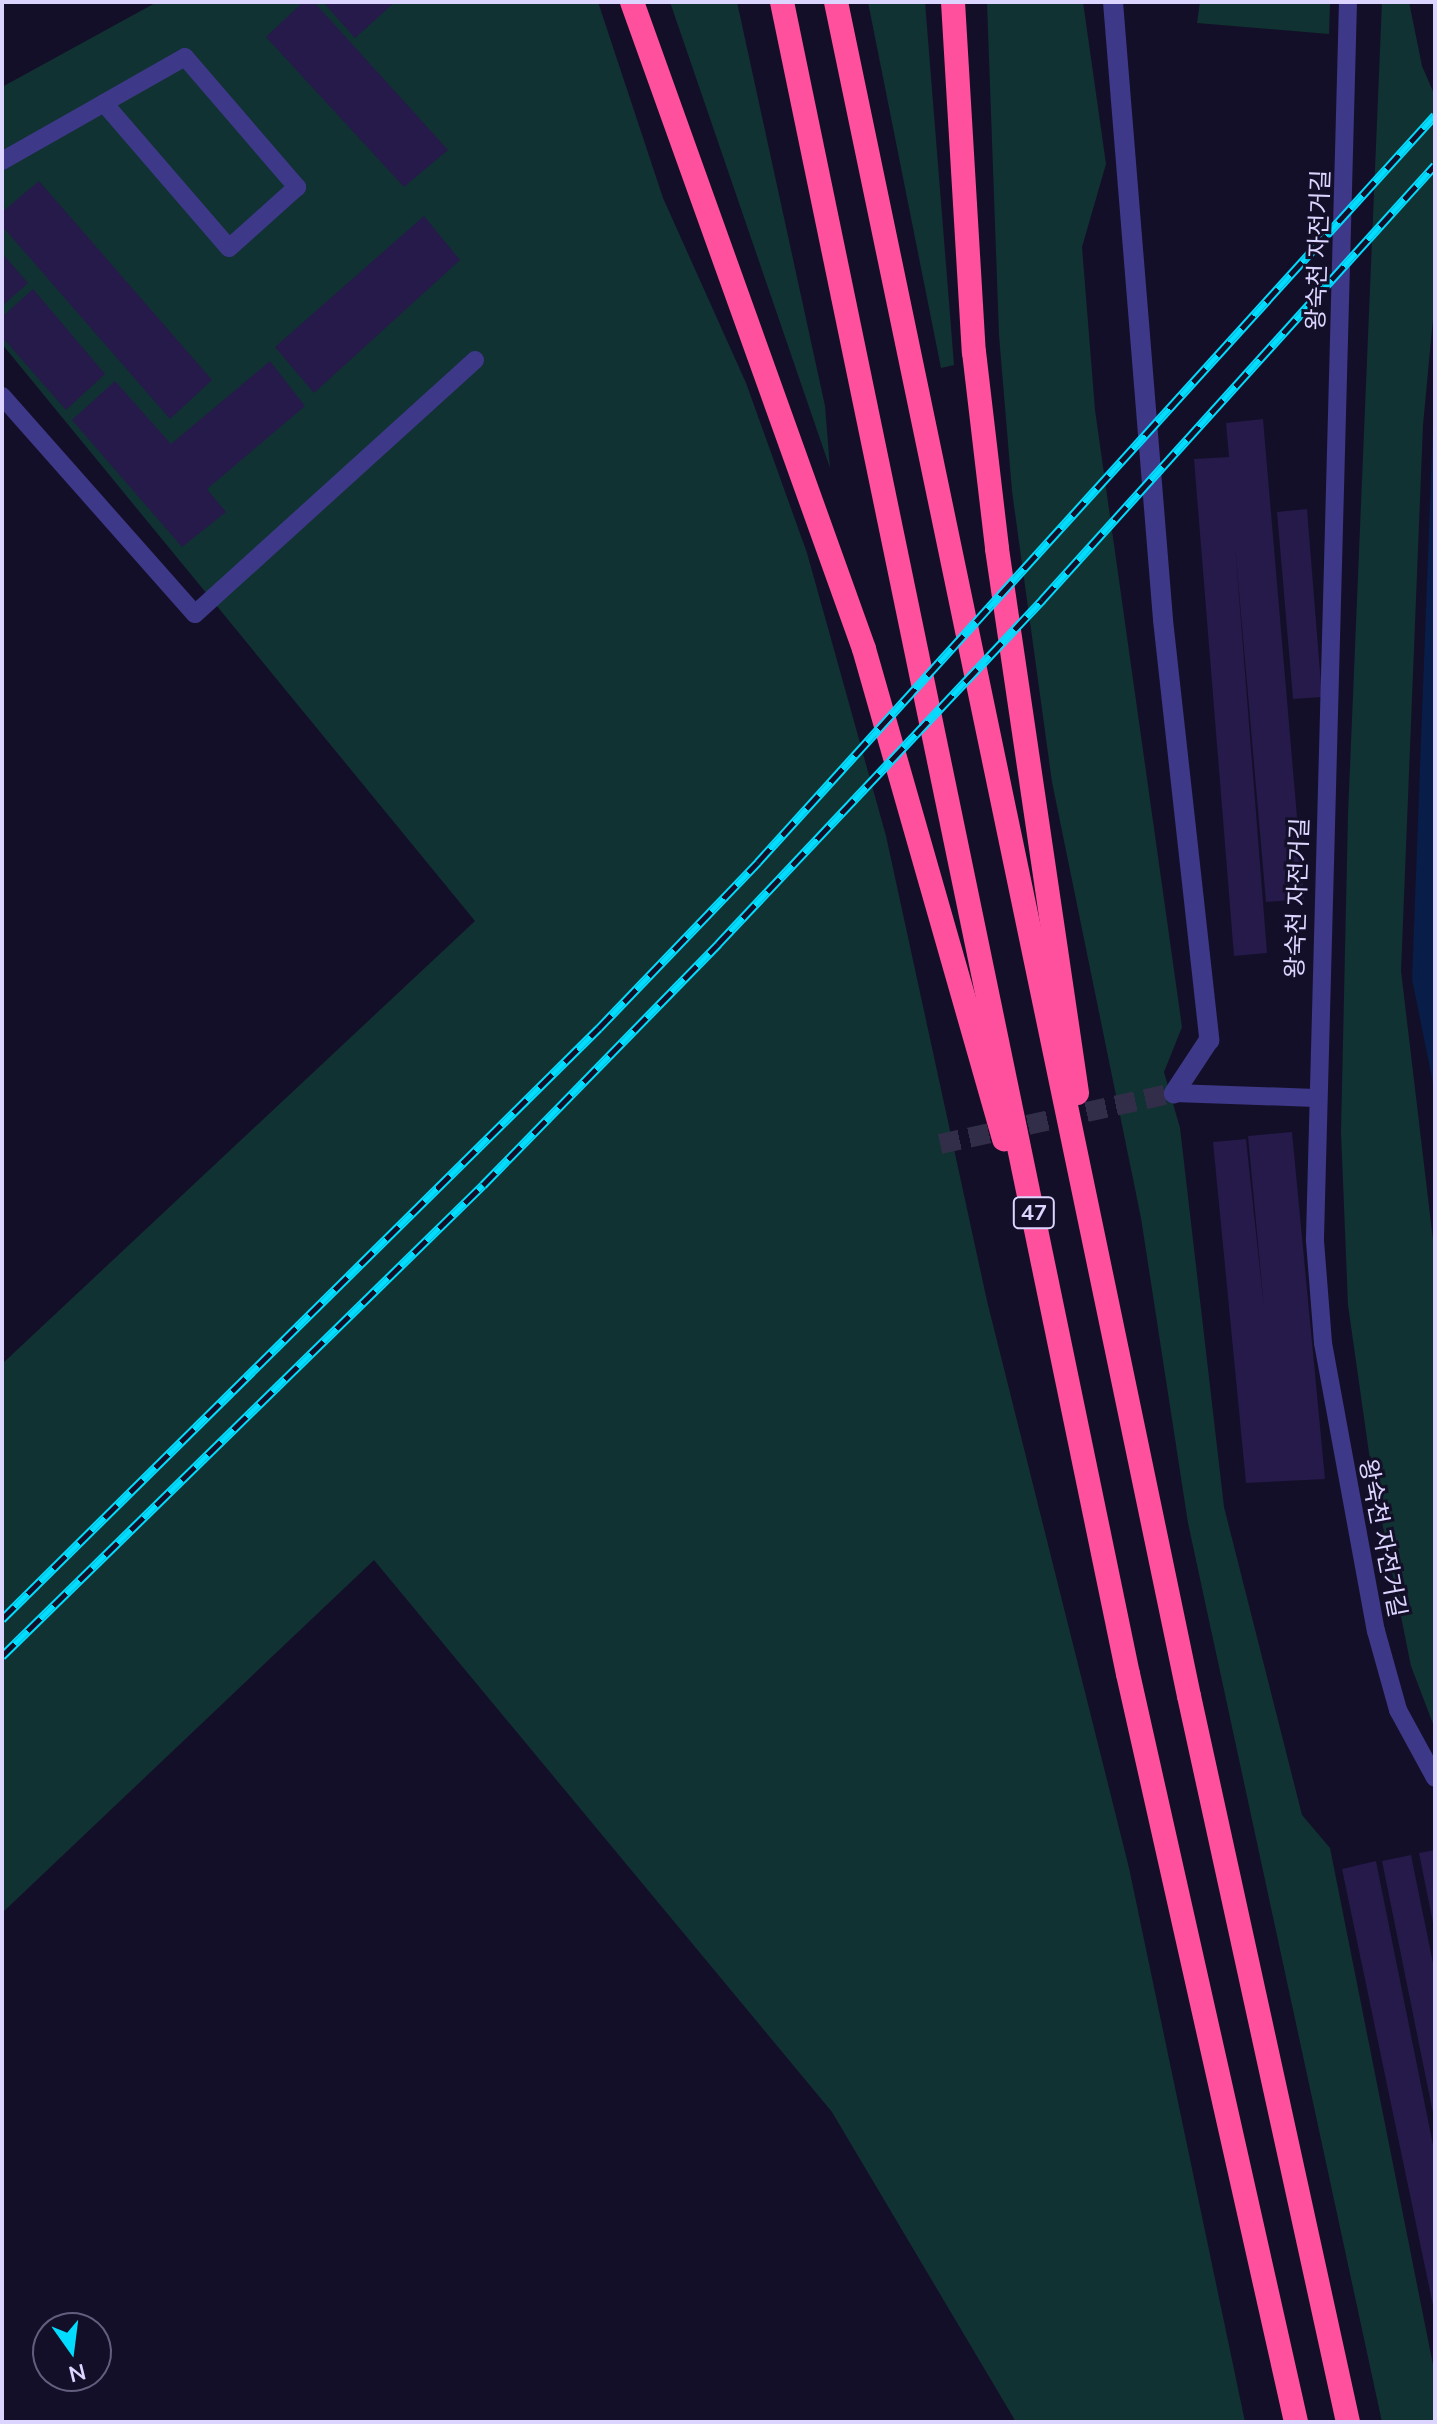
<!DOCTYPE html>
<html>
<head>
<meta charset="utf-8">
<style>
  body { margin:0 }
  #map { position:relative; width:1437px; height:2424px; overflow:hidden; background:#140f28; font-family:Mulish,"Noto Sans KR",sans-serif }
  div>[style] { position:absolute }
  .green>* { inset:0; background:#113232 }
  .water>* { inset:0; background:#081d47 }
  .building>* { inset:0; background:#251a49 }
  .street-tunnel>* { height:20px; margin-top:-10px; transform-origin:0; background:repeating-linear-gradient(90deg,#322d48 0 20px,transparent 0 30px) }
  .lane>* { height:18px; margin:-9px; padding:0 9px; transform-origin:9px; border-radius:9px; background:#3e3888 }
  .street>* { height:20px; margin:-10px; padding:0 10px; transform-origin:10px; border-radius:10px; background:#3e3888 }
  .highway>* { height:24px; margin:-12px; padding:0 12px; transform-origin:12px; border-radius:12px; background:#ff509d }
  .rail>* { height:9px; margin-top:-4.5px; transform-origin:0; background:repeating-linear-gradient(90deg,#140f28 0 18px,#01dcff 0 36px); box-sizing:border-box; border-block:2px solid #01dcff }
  span { translate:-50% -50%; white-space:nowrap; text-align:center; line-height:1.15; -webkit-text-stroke:6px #140f28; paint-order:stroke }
  .shield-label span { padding:2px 6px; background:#140f28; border:2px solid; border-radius:6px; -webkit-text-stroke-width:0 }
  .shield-label { font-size:22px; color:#dcd5ff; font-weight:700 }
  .street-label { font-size:24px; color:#dcd5ff }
  .frame { position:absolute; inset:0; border:4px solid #dcd5ff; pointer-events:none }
  .north { position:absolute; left:32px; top:2312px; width:80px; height:80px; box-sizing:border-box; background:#140f28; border:2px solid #645e7e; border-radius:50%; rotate:166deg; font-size:22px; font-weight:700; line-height:32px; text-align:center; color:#dcd5ff }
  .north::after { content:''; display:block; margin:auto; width:28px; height:36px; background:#01dcff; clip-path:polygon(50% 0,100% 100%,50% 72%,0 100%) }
</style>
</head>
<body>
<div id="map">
  <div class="green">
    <div style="clip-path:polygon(157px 2px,598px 2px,663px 198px,746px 383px,807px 553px,886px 836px,987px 1301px,1129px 1868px,1245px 2422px,1016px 2422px,832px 2112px,374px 1560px,2px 1913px,2px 1364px,475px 921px,2px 344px,2px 87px)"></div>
    <div style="clip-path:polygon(670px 2px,737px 2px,825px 406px,830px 468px)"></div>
    <div style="clip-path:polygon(868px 2px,925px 2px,954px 365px,941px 368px)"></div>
    <div style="clip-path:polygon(987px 2px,1083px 2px,1106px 164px,1082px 247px,1095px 410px,1182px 1027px,1164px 1072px,1180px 1128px,1224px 1507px,1302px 1815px,1330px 1848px,1435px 2375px,1435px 2422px,1382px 2422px,1188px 1523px,1141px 1218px,1052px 782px,1012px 491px,999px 335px)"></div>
    <div style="clip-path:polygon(1200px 2px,1330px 2px,1329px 34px,1197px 23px)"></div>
    <div style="clip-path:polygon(1382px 2px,1409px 2px,1422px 66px,1435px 96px,1435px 297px,1423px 425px,1401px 971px,1435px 1257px,1435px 1729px,1411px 1666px,1371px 1467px,1348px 1305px,1341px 1132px,1348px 815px)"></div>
  </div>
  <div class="water">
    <div style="clip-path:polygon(1435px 370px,1435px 1093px,1412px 979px)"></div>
  </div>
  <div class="building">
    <div style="clip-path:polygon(303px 2px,314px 2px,448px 150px,404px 187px,266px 37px)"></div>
    <div style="clip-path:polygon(323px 2px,395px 2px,355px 38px)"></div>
    <div style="clip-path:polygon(39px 181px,212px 380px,170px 419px,2px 226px,2px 212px)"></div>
    <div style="clip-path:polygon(424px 216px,460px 260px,314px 393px,275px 347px)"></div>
    <div style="clip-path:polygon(2px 253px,28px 283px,2px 306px)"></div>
    <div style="clip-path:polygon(33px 289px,105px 374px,66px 410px,2px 337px,2px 317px)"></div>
    <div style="clip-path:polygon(270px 361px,305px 406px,207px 489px,226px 512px,182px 547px,72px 420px,115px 381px,171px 444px)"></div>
    <div style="clip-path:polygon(1263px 419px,1304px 899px,1266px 902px,1235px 545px,1267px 953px,1234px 956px,1194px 459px,1229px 457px,1226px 423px)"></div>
    <div style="clip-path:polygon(1307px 509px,1322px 697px,1293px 699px,1277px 512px)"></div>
    <div style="clip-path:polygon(1292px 1132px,1325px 1479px,1246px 1483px,1213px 1142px,1246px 1139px,1264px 1308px,1248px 1136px)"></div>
    <div style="clip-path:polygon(1435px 1850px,1435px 1928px,1434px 1928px,1419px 1853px)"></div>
    <div style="clip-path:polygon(1411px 1855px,1435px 1973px,1434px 2118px,1382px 1861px)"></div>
    <div style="clip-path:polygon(1376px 1861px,1435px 2155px,1435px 2315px,1342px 1869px)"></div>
  </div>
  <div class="street-tunnel">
    <div style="left:940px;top:1144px;width:239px;rotate:-12.3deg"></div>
  </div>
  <div class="lane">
    <div style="left:1348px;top:2px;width:1239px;rotate:91.53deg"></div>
    <div style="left:1315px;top:1241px;width:102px;rotate:85.5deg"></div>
    <div style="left:1323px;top:1343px;width:293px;rotate:79.6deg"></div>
    <div style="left:1376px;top:1631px;width:82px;rotate:74.4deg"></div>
    <div style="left:1398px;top:1710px;width:77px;rotate:61.4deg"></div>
    <div style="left:2px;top:161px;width:117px;rotate:-29.6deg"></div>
    <div style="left:104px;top:103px;width:93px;rotate:-29.6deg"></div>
    <div style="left:185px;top:57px;width:172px;rotate:49.3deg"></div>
    <div style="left:297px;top:187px;width:91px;rotate:138.1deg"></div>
    <div style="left:229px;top:248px;width:191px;rotate:-130.8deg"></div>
    <div style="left:2px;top:396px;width:291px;rotate:48.5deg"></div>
    <div style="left:195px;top:614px;width:378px;rotate:-42.2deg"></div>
    <div style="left:1174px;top:1093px;width:141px;rotate:2deg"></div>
  </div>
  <div class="street">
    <div style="left:1113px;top:2px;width:620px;rotate:85.37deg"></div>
    <div style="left:1163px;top:620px;width:423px;rotate:83.7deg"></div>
    <div style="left:1209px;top:1040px;width:64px;rotate:123.4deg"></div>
  </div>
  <div class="highway">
    <div style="left:632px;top:2px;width:687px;rotate:70.27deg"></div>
    <div style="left:864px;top:649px;width:510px;rotate:74.05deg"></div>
    <div style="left:782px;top:2px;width:1707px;rotate:78.31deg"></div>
    <div style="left:1128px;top:1674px;width:767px;rotate:77.34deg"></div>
    <div style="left:836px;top:2px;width:1730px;rotate:78.23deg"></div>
    <div style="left:1189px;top:1696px;width:743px;rotate:77.65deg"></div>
    <div style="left:953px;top:2px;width:351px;rotate:86.6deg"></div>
    <div style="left:974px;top:352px;width:198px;rotate:83.3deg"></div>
    <div style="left:997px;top:549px;width:550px;rotate:81.63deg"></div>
  </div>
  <div class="rail">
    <div style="left:2px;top:1619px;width:840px;rotate:-44.71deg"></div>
    <div style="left:599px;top:1028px;width:230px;rotate:-46.2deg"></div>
    <div style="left:758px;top:862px;width:1008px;rotate:-47.81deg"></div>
    <div style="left:2px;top:1656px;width:673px;rotate:-44.4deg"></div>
    <div style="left:483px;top:1185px;width:337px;rotate:-45.7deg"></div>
    <div style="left:718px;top:944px;width:473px;rotate:-46.7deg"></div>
    <div style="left:1042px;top:600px;width:586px;rotate:-47.9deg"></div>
  </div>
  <div class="shield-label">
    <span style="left:1034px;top:1213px">47</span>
  </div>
  <div class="street-label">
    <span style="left:1318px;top:250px;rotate:-88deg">왕숙천 자전거길</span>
    <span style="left:1297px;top:898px;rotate:-88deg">왕숙천 자전거길</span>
    <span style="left:1383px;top:1538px;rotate:79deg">왕숙천 자전거길</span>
  </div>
  <div class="frame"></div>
  <div class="north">N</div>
</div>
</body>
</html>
